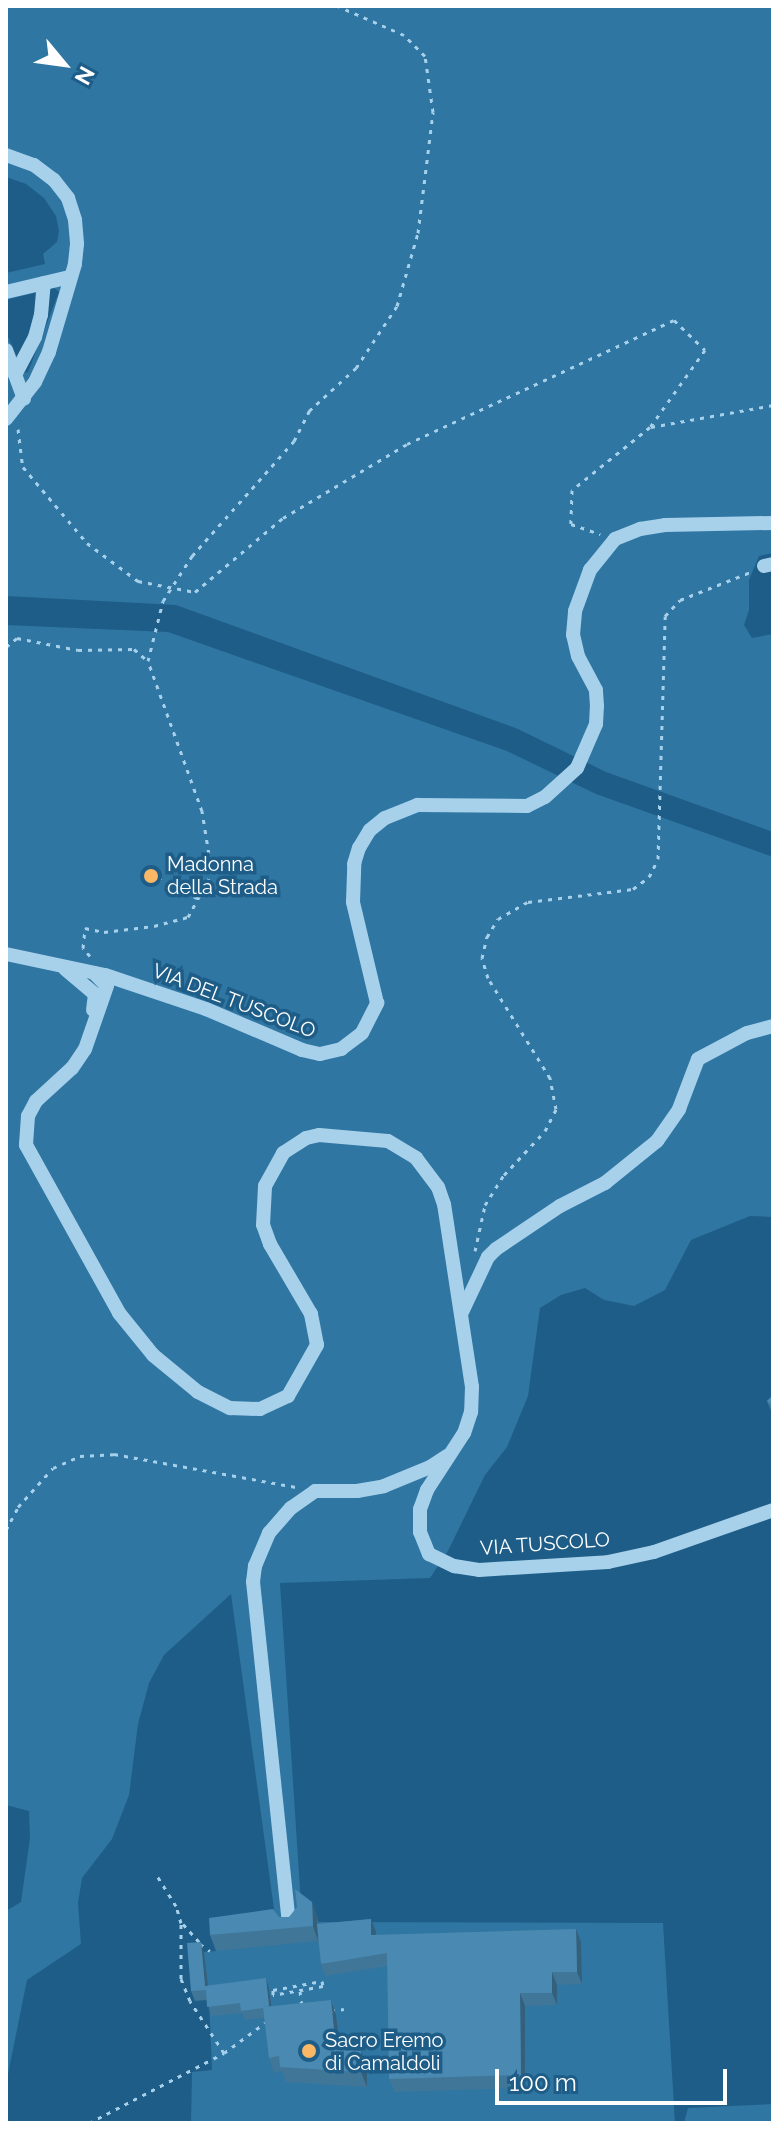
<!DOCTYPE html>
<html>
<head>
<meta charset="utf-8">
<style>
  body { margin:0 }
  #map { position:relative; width:779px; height:2129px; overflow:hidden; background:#1e5d87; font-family:Raleway,sans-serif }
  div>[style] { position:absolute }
  .green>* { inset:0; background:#2f76a3 }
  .path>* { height:3px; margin-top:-1.5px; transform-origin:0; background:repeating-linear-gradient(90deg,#a7d1eb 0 4px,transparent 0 10px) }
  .minor>* { height:14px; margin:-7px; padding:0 7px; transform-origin:7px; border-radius:7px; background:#a7d1eb }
  .wall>* { inset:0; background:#407698 }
  .shaded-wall>* { inset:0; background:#34607c }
  .building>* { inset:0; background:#4a89b1 }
  .dots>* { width:22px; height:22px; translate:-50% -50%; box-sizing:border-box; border:4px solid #1e5d87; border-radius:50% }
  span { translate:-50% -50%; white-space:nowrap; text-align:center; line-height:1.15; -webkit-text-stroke:7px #1e5d87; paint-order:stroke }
  .poi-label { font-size:20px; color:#fff }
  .left { translate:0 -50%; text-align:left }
  .street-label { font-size:20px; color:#fff }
  .frame { position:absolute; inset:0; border:8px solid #fff; pointer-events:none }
  .north { position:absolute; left:24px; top:24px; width:80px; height:80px; -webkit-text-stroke:6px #1e5d87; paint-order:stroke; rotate:119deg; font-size:22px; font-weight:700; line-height:32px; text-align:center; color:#fff }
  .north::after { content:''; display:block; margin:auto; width:28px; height:36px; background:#fff; clip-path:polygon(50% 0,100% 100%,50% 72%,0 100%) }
  .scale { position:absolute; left:495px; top:2069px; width:232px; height:36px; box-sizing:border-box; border:4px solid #fff; border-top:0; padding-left:10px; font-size:24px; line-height:28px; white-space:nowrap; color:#fff; -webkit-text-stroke:6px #1e5d87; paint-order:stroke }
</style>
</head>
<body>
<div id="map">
  <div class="green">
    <div style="clip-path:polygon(6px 6px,773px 6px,773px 553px,759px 556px,749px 580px,749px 610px,744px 625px,752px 638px,773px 634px,773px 832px,606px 772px,518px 729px,176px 605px,6px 596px,6px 332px,24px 373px,28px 372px,59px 292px,54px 288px,6px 300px,6px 273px,45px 264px,43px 254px,57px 242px,59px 231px,56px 216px,44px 198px,26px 184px,6px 177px)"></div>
    <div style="clip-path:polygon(6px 625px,168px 632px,507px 751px,596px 794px,773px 857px,773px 1217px,750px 1216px,691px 1240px,665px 1290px,634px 1306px,604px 1300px,585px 1288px,561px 1295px,540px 1308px,528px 1396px,507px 1447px,485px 1475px,448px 1551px,430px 1578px,280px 1583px,301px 1904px,317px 1917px,318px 1922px,663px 1923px,675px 2123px,191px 2123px,192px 2072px,212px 2070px,209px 2000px,191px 1953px,216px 1951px,214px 1933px,276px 1924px,231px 1594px,164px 1655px,149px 1683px,138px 1724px,129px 1795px,112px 1839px,82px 1878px,78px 1903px,81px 1944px,27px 1980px,6px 2084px,6px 1911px,21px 1902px,30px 1838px,29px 1811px,6px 1805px)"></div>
    <div style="clip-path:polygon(773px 2104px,773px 2123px,684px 2123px,688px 2108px)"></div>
  </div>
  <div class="path">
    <div style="left:651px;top:427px;width:124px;rotate:-10.2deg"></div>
    <div style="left:18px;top:429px;width:38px;rotate:83deg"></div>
    <div style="left:23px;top:467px;width:99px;rotate:49.9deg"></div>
    <div style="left:87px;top:543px;width:64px;rotate:36.7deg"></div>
    <div style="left:138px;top:581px;width:58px;rotate:10.9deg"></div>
    <div style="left:195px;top:592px;width:115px;rotate:-40.1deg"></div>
    <div style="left:283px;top:518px;width:144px;rotate:-30.8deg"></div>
    <div style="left:407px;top:444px;width:294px;rotate:-24.9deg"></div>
    <div style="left:674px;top:320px;width:43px;rotate:44.1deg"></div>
    <div style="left:705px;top:350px;width:95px;rotate:125.5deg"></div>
    <div style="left:650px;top:427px;width:100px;rotate:141.1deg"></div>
    <div style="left:572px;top:490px;width:34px;rotate:92deg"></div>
    <div style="left:571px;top:524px;width:31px;rotate:19deg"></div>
    <div style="left:6px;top:647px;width:14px;rotate:-39deg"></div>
    <div style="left:17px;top:638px;width:62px;rotate:11.1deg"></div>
    <div style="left:78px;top:650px;width:56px;rotate:-1deg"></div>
    <div style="left:134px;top:649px;width:18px;rotate:41deg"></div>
    <div style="left:158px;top:878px;width:44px;rotate:27.1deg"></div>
    <div style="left:90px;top:956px;width:11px;rotate:-131deg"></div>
    <div style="left:83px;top:948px;width:20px;rotate:-84deg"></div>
    <div style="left:85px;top:928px;width:19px;rotate:12deg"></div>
    <div style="left:104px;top:932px;width:50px;rotate:-6.8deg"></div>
    <div style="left:154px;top:926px;width:35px;rotate:-15deg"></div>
    <div style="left:188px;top:917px;width:50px;rotate:-61.4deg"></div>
    <div style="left:212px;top:873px;width:63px;rotate:-99.2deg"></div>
    <div style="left:202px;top:811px;width:159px;rotate:-109.8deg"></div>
    <div style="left:148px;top:661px;width:62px;rotate:-76deg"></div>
    <div style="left:163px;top:601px;width:54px;rotate:-57.2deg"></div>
    <div style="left:192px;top:556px;width:154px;rotate:-48.4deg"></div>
    <div style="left:294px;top:441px;width:34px;rotate:-63deg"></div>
    <div style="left:309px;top:411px;width:64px;rotate:-42.5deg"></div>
    <div style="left:356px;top:368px;width:74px;rotate:-56.5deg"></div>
    <div style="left:397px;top:306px;width:76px;rotate:-74deg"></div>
    <div style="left:418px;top:233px;width:122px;rotate:-82.9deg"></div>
    <div style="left:433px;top:112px;width:57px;rotate:-98.1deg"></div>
    <div style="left:425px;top:56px;width:30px;rotate:-135deg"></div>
    <div style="left:404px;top:35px;width:72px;rotate:-156.3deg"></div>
    <div style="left:475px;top:1251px;width:47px;rotate:-77.7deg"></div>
    <div style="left:485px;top:1205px;width:36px;rotate:-58deg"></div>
    <div style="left:504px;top:1175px;width:60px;rotate:-47deg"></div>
    <div style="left:545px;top:1131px;width:25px;rotate:-63deg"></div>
    <div style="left:556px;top:1109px;width:32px;rotate:-101deg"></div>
    <div style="left:550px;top:1078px;width:118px;rotate:-121.8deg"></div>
    <div style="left:488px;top:978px;width:21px;rotate:-107deg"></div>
    <div style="left:482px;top:958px;width:22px;rotate:-77deg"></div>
    <div style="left:487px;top:937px;width:21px;rotate:-59deg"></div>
    <div style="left:498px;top:919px;width:34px;rotate:-30deg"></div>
    <div style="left:528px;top:902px;width:106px;rotate:-7.1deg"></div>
    <div style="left:633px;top:889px;width:20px;rotate:-37deg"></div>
    <div style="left:649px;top:877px;width:20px;rotate:-63deg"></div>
    <div style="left:658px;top:859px;width:243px;rotate:-88.3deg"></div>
    <div style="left:665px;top:616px;width:22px;rotate:-47deg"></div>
    <div style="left:680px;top:600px;width:79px;rotate:-21.7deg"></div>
    <div style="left:6px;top:1530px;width:26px;rotate:-62deg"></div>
    <div style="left:18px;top:1507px;width:52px;rotate:-48.1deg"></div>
    <div style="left:53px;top:1468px;width:30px;rotate:-24deg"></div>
    <div style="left:80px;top:1456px;width:34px;rotate:-3deg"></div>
    <div style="left:114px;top:1454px;width:185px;rotate:10.3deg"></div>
    <div style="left:183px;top:1924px;width:24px;rotate:48deg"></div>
    <div style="left:200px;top:1944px;width:12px;rotate:35deg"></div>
    <div style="left:322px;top:1981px;width:5px;rotate:79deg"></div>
    <div style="left:323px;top:1986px;width:51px;rotate:169.8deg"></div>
    <div style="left:273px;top:1995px;width:5px;rotate:-90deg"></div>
    <div style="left:273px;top:1990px;width:50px;rotate:-10.4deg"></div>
    <div style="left:300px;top:1991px;width:16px;rotate:83deg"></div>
    <div style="left:331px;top:2011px;width:13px;rotate:-9deg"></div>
    <div style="left:224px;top:2053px;width:56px;rotate:-36.3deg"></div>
    <div style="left:89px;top:2123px;width:152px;rotate:-27.4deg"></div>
    <div style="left:224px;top:2053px;width:62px;rotate:-123.2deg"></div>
    <div style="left:190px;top:2001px;width:24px;rotate:-112deg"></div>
    <div style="left:181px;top:1979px;width:56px;rotate:-90deg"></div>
    <div style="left:181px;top:1923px;width:18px;rotate:-106deg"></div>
    <div style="left:176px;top:1906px;width:36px;rotate:-122deg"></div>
  </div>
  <div class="minor">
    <div style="left:6px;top:155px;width:30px;rotate:20deg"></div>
    <div style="left:34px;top:165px;width:25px;rotate:37deg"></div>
    <div style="left:54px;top:180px;width:23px;rotate:52deg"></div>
    <div style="left:68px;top:198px;width:23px;rotate:72deg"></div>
    <div style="left:75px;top:220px;width:24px;rotate:85deg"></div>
    <div style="left:77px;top:244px;width:20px;rotate:96deg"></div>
    <div style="left:75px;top:264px;width:92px;rotate:106.5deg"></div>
    <div style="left:49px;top:352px;width:33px;rotate:115deg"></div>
    <div style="left:35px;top:382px;width:47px;rotate:128.1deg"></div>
    <div style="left:6px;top:292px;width:66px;rotate:-13.2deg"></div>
    <div style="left:6px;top:350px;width:52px;rotate:69.8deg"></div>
    <div style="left:15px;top:375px;width:43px;rotate:-62.2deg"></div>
    <div style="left:35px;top:337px;width:23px;rotate:-75deg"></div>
    <div style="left:41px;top:315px;width:32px;rotate:-85deg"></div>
    <div style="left:764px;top:566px;width:9px;rotate:-13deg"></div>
    <div style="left:6px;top:954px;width:101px;rotate:12deg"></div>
    <div style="left:105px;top:975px;width:107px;rotate:18.6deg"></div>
    <div style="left:206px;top:1009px;width:104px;rotate:23.1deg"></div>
    <div style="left:302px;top:1050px;width:18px;rotate:13deg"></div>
    <div style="left:320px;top:1054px;width:22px;rotate:-13deg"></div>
    <div style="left:341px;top:1049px;width:26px;rotate:-37deg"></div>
    <div style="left:362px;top:1033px;width:34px;rotate:-63deg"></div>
    <div style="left:377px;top:1003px;width:104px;rotate:-103.4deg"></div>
    <div style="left:353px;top:902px;width:38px;rotate:-88deg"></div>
    <div style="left:354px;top:864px;width:17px;rotate:-73deg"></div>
    <div style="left:359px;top:848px;width:21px;rotate:-59deg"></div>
    <div style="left:370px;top:830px;width:19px;rotate:-39deg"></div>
    <div style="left:385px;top:818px;width:35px;rotate:-22deg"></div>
    <div style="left:417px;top:805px;width:110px;rotate:0.5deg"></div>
    <div style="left:527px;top:806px;width:20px;rotate:-27deg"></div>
    <div style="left:545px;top:797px;width:43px;rotate:-42.2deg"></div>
    <div style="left:577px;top:768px;width:48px;rotate:-66.6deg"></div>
    <div style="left:596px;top:724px;width:18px;rotate:-87deg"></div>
    <div style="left:597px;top:706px;width:16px;rotate:-94deg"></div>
    <div style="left:596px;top:690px;width:38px;rotate:-118deg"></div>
    <div style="left:578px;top:656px;width:22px;rotate:-103deg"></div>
    <div style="left:573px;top:635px;width:24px;rotate:-85deg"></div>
    <div style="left:575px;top:611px;width:44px;rotate:-69.9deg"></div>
    <div style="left:590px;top:570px;width:40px;rotate:-51deg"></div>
    <div style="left:615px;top:539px;width:27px;rotate:-22deg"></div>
    <div style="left:640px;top:529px;width:25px;rotate:-9deg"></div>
    <div style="left:665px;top:525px;width:108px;rotate:-1.1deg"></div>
    <div style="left:65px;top:969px;width:39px;rotate:40deg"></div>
    <div style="left:95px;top:994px;width:16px;rotate:97deg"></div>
    <div style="left:94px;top:973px;width:18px;rotate:45deg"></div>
    <div style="left:107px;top:986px;width:67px;rotate:109.2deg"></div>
    <div style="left:85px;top:1049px;width:23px;rotate:124deg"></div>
    <div style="left:72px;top:1068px;width:49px;rotate:137.5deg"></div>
    <div style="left:36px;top:1101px;width:17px;rotate:118deg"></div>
    <div style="left:28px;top:1116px;width:29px;rotate:94deg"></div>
    <div style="left:26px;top:1145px;width:192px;rotate:61deg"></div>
    <div style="left:119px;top:1313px;width:54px;rotate:51deg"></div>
    <div style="left:153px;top:1355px;width:58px;rotate:39.4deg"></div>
    <div style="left:198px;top:1392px;width:36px;rotate:27deg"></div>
    <div style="left:230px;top:1408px;width:30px;rotate:2deg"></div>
    <div style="left:260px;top:1409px;width:31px;rotate:-25deg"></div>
    <div style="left:288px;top:1396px;width:59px;rotate:-60.4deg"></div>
    <div style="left:317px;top:1345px;width:32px;rotate:-101deg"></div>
    <div style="left:311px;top:1314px;width:81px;rotate:-120.4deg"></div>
    <div style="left:270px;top:1244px;width:20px;rotate:-110deg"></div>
    <div style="left:263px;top:1225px;width:39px;rotate:-87deg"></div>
    <div style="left:265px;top:1186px;width:38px;rotate:-61deg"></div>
    <div style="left:283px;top:1153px;width:27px;rotate:-33deg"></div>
    <div style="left:306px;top:1138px;width:13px;rotate:-13deg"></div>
    <div style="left:319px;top:1135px;width:69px;rotate:5deg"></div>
    <div style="left:388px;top:1141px;width:33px;rotate:31deg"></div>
    <div style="left:416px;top:1158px;width:36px;rotate:53deg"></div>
    <div style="left:438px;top:1187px;width:18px;rotate:71deg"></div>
    <div style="left:444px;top:1204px;width:185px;rotate:81.3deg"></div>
    <div style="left:472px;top:1387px;width:25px;rotate:92deg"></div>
    <div style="left:471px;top:1412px;width:22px;rotate:108deg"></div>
    <div style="left:464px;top:1433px;width:68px;rotate:123deg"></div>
    <div style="left:427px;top:1490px;width:20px;rotate:110deg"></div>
    <div style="left:420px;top:1509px;width:23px;rotate:90deg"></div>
    <div style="left:420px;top:1532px;width:24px;rotate:68deg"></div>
    <div style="left:429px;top:1554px;width:28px;rotate:26deg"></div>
    <div style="left:454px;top:1566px;width:25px;rotate:9deg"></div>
    <div style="left:479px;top:1570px;width:129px;rotate:-3.5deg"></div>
    <div style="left:608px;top:1562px;width:47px;rotate:-12.3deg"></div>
    <div style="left:654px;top:1552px;width:126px;rotate:-19.4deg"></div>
    <div style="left:462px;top:1312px;width:61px;rotate:-64.7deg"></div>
    <div style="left:488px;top:1257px;width:11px;rotate:-45deg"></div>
    <div style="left:496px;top:1249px;width:77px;rotate:-33.9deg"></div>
    <div style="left:560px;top:1206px;width:51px;rotate:-27.1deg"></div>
    <div style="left:605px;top:1183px;width:67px;rotate:-38.9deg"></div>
    <div style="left:657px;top:1141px;width:39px;rotate:-55deg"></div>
    <div style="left:679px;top:1109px;width:53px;rotate:-69.2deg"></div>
    <div style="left:698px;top:1059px;width:55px;rotate:-28deg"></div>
    <div style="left:747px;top:1033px;width:27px;rotate:-15deg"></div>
    <div style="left:289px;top:1924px;width:344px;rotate:-96deg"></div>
    <div style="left:253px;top:1582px;width:16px;rotate:-83deg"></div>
    <div style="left:255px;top:1566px;width:36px;rotate:-67deg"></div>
    <div style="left:269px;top:1533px;width:33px;rotate:-49deg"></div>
    <div style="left:291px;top:1508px;width:29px;rotate:-35deg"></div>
    <div style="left:315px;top:1491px;width:42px"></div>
    <div style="left:357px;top:1491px;width:27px;rotate:-10deg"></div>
    <div style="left:384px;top:1486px;width:50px;rotate:-22.4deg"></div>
    <div style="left:430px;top:1467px;width:20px;rotate:-33deg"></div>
  </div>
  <div class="wall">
    <div style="clip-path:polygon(773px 1395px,773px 1416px,767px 1401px)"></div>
    <div style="clip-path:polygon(312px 1902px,317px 1917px,318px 1924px,371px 1919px,376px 1935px,576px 1929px,581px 1942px,582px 1984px,557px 1985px,557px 2005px,525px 2006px,525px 2088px,394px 2092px,389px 2079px,388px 1966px,325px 1976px,321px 1964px,318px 1941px,216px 1951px,210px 1935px,279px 1917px,289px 1917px)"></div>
    <div style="clip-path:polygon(204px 1952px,208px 1985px,269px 1988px,272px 2006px,336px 2015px,340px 2050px,361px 2051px,367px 2066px,367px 2087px,286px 2082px,282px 2071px,274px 2073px,269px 2058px,264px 2018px,245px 2020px,242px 2013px,211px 2016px,207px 2000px,195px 2001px,191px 1991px)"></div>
  </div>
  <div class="shaded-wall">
    <div style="clip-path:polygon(312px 1902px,317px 1917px,318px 1941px,313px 1926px)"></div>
    <div style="clip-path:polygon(371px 1919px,376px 1932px,376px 1947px,371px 1935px)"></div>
    <div style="clip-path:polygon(576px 1929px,581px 1942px,582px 1984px,577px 1972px)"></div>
    <div style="clip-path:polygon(201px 1942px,204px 1952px,209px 1995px,205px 1986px)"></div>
    <div style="clip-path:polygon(552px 1972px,557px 1985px,557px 2005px,552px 1993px)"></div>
    <div style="clip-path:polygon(266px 1978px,269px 1988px,273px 2017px,269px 2008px)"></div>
    <div style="clip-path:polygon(520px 1993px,525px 2006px,525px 2088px,521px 2075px)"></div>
    <div style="clip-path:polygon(331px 2000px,336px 2015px,342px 2065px,336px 2050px)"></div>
    <div style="clip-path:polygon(361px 2051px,367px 2066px,367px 2087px,361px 2072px)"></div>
  </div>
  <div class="building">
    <div style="clip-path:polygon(773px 1395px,773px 1406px,767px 1401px)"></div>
    <div style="clip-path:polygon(295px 1889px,312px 1902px,313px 1926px,210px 1935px,209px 1918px,273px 1909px,279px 1917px,289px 1917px,297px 1907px)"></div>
    <div style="clip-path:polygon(371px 1919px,371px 1935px,576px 1929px,577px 1972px,552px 1972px,552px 1993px,520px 1993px,521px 2075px,389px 2079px,387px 1953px,321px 1964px,317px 1924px)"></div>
    <div style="clip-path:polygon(201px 1942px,205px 1986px,266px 1978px,269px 2006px,263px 2007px,263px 2008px,241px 2011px,240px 2003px,207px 2007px,206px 1990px,191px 1991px,187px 1943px)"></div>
    <div style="clip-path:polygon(331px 2000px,336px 2050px,361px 2051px,361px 2072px,280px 2067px,279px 2056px,269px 2058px,263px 2007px)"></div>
  </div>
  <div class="dots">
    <div style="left:151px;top:876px;background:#fab766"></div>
    <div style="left:309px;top:2051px;background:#fab766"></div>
  </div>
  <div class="poi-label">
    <span class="left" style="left:167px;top:876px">Madonna<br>della Strada</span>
    <span class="left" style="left:325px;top:2052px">Sacro Eremo<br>di Camaldoli</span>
  </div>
  <div class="street-label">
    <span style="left:234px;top:1001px;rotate:21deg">VIA DEL TUSCOLO</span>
    <span style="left:545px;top:1544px;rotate:-4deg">VIA TUSCOLO</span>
  </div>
  <div class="frame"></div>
  <div class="north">N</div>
  <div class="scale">100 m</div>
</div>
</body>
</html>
